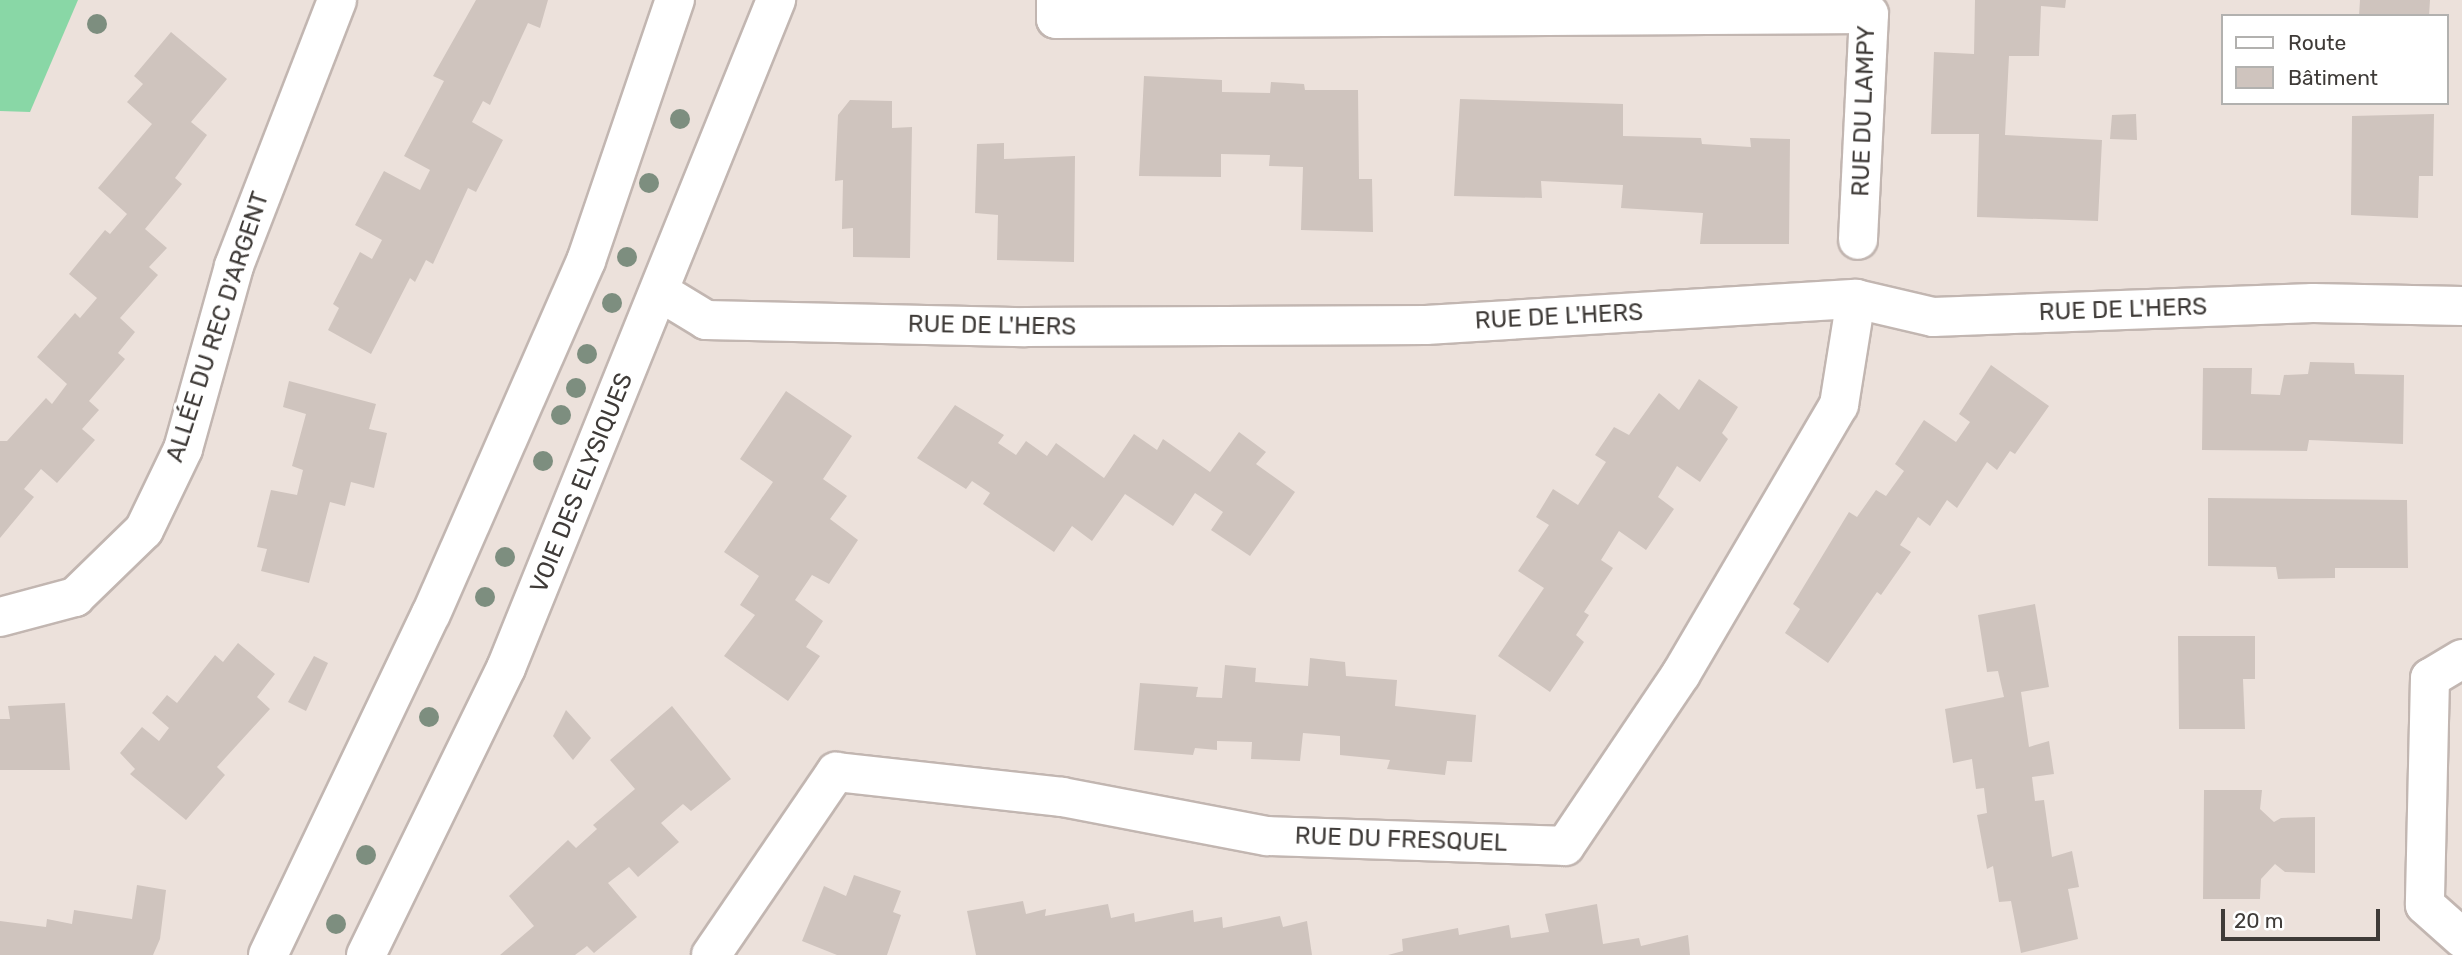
<!DOCTYPE html>
<html>
<head>
<meta charset="utf-8">
<style>
  body { margin:0 }
  #map { position:relative; width:2462px; height:955px; overflow:hidden; background:#ece1db; font-family:Rubik,sans-serif }
  div>[style] { position:absolute }
  .green>* { inset:0; background:#89d7a6 }
  .building>* { inset:0; background:#cfc4be }
  .roads { filter:drop-shadow(2px 0 #c2b6b1) drop-shadow(-2px 0 #c2b6b1) drop-shadow(0 2px #c2b6b1) drop-shadow(0 -2px #c2b6b1) }
  .street>* { height:38px; margin:-19px; padding:0 19px; transform-origin:19px; border-radius:19px; background:#fff }
  .secondary>* { height:38px; margin:-19px; padding:0 19px; transform-origin:19px; border-radius:19px; background:#fff }
  .trees>* { width:20px; height:20px; margin:-10px; border-radius:50%; background:#7d8e7f }
  span { translate:-50% -50%; white-space:nowrap; text-align:center; line-height:1.15; -webkit-text-stroke:6px #fff; paint-order:stroke }
  .street-label { font-size:24px; color:#3f3b38 }
  .legend { position:absolute; left:2221px; top:14px; width:228px; height:91px; box-sizing:border-box; background:#fff; border:2px solid #b2b1af; margin:0; padding:9px 12px; list-style:none; font-size:21px; color:#3f3b38 }
  .legend li { display:flex; align-items:center; gap:14px; height:35px }
  .legend b { width:35px; border:2px solid #b2b1af }
  .scale { position:absolute; left:2221px; top:909px; width:159px; height:32px; box-sizing:border-box; border:4px solid #3f3b38; border-top:0; padding-left:9px; font-size:21px; line-height:24px; white-space:nowrap; color:#3f3b38; -webkit-text-stroke:5px #fff; paint-order:stroke }
</style>
</head>
<body>
<div id="map">
  <div class="green">
    <div style="clip-path:polygon(0 0,78px 0,30px 112px,0 111px)"></div>
  </div>
  <div class="building">
    <div style="clip-path:polygon(476px 0,548px 0,540px 28px,528px 23px,490px 105px,483px 101px,472px 122px,503px 140px,476px 192px,468px 188px,433px 264px,426px 260px,415px 282px,410px 278px,371px 354px,328px 330px,339px 308px,333px 304px,360px 252px,372px 259px,382px 240px,355px 225px,384px 171px,420px 190px,430px 170px,404px 156px,444px 81px,433px 76px)"></div>
    <div style="clip-path:polygon(1975px 0,2066px 0,2065px 8px,2041px 6px,2039px 56px,2009px 56px,2005px 135px,2102px 140px,2098px 221px,1977px 217px,1979px 134px,1931px 134px,1934px 52px,1974px 54px)"></div>
    <div style="clip-path:polygon(2360px 0,2430px 0,2429px 16px,2359px 16px)"></div>
    <div style="clip-path:polygon(171px 32px,227px 79px,191px 122px,207px 135px,175px 178px,182px 184px,145px 229px,167px 248px,149px 267px,158px 275px,120px 318px,135px 332px,118px 353px,125px 359px,89px 401px,99px 410px,82px 429px,95px 440px,57px 483px,41px 469px,24px 489px,34px 497px,0 538px,0 441px,7px 441px,46px 398px,52px 404px,67px 384px,37px 357px,75px 313px,80px 318px,97px 298px,69px 274px,105px 230px,110px 234px,127px 214px,98px 188px,152px 124px,127px 102px,143px 84px,134px 76px)"></div>
    <div style="clip-path:polygon(1144px 76px,1222px 80px,1222px 92px,1270px 93px,1271px 82px,1304px 84px,1305px 90px,1358px 90px,1359px 179px,1372px 179px,1373px 232px,1301px 230px,1303px 167px,1269px 166px,1270px 155px,1221px 154px,1221px 177px,1139px 176px)"></div>
    <div style="clip-path:polygon(1460px 99px,1623px 104px,1623px 136px,1701px 138px,1702px 144px,1751px 147px,1750px 138px,1790px 139px,1789px 244px,1700px 244px,1703px 213px,1621px 208px,1623px 185px,1541px 181px,1542px 198px,1454px 196px)"></div>
    <div style="clip-path:polygon(850px 100px,892px 101px,892px 128px,912px 127px,910px 258px,853px 257px,853px 228px,842px 229px,843px 180px,835px 181px,838px 115px)"></div>
    <div style="clip-path:polygon(2136px 114px,2137px 140px,2110px 139px,2112px 115px)"></div>
    <div style="clip-path:polygon(2434px 114px,2433px 176px,2419px 176px,2418px 218px,2351px 215px,2352px 116px)"></div>
    <div style="clip-path:polygon(1004px 143px,1004px 159px,1075px 156px,1074px 262px,997px 260px,998px 215px,975px 213px,977px 144px)"></div>
    <div style="clip-path:polygon(2310px 362px,2354px 363px,2355px 374px,2404px 375px,2403px 444px,2309px 440px,2307px 451px,2202px 450px,2203px 368px,2252px 368px,2251px 394px,2280px 395px,2284px 375px,2308px 374px)"></div>
    <div style="clip-path:polygon(1991px 365px,2049px 406px,2015px 454px,2010px 451px,1997px 470px,1987px 462px,1957px 508px,1947px 500px,1930px 526px,1918px 517px,1900px 545px,1911px 552px,1881px 595px,1877px 592px,1828px 663px,1785px 633px,1800px 609px,1793px 604px,1849px 512px,1857px 517px,1876px 490px,1886px 496px,1904px 471px,1895px 464px,1924px 420px,1956px 442px,1970px 422px,1959px 414px)"></div>
    <div style="clip-path:polygon(1699px 379px,1738px 407px,1722px 433px,1728px 439px,1700px 482px,1677px 466px,1658px 497px,1674px 509px,1646px 550px,1619px 531px,1601px 560px,1613px 568px,1584px 612px,1589px 615px,1576px 635px,1584px 642px,1550px 692px,1498px 656px,1544px 588px,1518px 571px,1549px 525px,1536px 517px,1553px 489px,1578px 505px,1606px 462px,1595px 455px,1614px 427px,1629px 435px,1659px 393px,1679px 410px)"></div>
    <div style="clip-path:polygon(289px 381px,376px 404px,369px 429px,387px 433px,374px 488px,351px 482px,345px 506px,330px 502px,309px 583px,261px 571px,267px 549px,257px 547px,271px 490px,297px 495px,303px 470px,292px 466px,306px 414px,283px 407px)"></div>
    <div style="clip-path:polygon(786px 391px,852px 436px,823px 479px,847px 496px,830px 519px,858px 540px,829px 584px,812px 575px,795px 600px,823px 621px,806px 647px,820px 656px,788px 701px,724px 656px,755px 615px,740px 605px,759px 576px,724px 552px,773px 482px,740px 459px)"></div>
    <div style="clip-path:polygon(955px 405px,1004px 435px,998px 443px,1016px 455px,1026px 441px,1047px 456px,1056px 443px,1104px 478px,1134px 434px,1157px 450px,1163px 439px,1210px 472px,1239px 432px,1266px 452px,1256px 464px,1295px 492px,1250px 556px,1211px 530px,1223px 512px,1195px 493px,1173px 526px,1125px 494px,1092px 541px,1072px 526px,1054px 552px,983px 504px,990px 493px,972px 481px,966px 489px,917px 458px)"></div>
    <div style="clip-path:polygon(2208px 498px,2407px 500px,2408px 568px,2335px 568px,2335px 578px,2278px 579px,2276px 567px,2208px 566px)"></div>
    <div style="clip-path:polygon(2035px 604px,2049px 687px,2021px 692px,2029px 747px,2049px 741px,2054px 774px,2032px 777px,2035px 801px,2044px 800px,2052px 857px,2072px 851px,2079px 887px,2068px 889px,2078px 939px,2021px 953px,2011px 901px,1999px 902px,1993px 866px,1987px 869px,1977px 815px,1987px 813px,1984px 788px,1976px 789px,1972px 759px,1953px 763px,1945px 709px,2004px 697px,1998px 671px,1987px 672px,1978px 615px)"></div>
    <div style="clip-path:polygon(2178px 636px,2255px 636px,2255px 679px,2243px 679px,2245px 729px,2179px 729px)"></div>
    <div style="clip-path:polygon(238px 643px,275px 674px,257px 697px,270px 709px,217px 767px,225px 775px,186px 820px,130px 774px,135px 769px,120px 753px,142px 727px,159px 741px,169px 728px,152px 713px,167px 695px,177px 703px,215px 655px,223px 662px)"></div>
    <div style="clip-path:polygon(314px 656px,328px 663px,306px 711px,288px 702px)"></div>
    <div style="clip-path:polygon(1310px 658px,1345px 662px,1346px 676px,1397px 680px,1395px 706px,1476px 715px,1472px 762px,1447px 761px,1445px 775px,1387px 769px,1390px 760px,1340px 755px,1340px 736px,1303px 733px,1300px 761px,1251px 759px,1252px 742px,1217px 741px,1217px 750px,1195px 748px,1193px 755px,1134px 750px,1140px 683px,1198px 687px,1196px 697px,1222px 698px,1225px 665px,1256px 668px,1255px 682px,1308px 686px)"></div>
    <div style="clip-path:polygon(65px 703px,70px 770px,0 770px,0 719px,10px 719px,8px 706px)"></div>
    <div style="clip-path:polygon(672px 706px,731px 779px,691px 811px,683px 804px,661px 823px,679px 842px,638px 877px,629px 867px,608px 883px,637px 917px,594px 953px,587px 946px,575px 955px,500px 955px,534px 926px,509px 896px,568px 840px,576px 848px,597px 829px,593px 825px,635px 789px,610px 760px)"></div>
    <div style="clip-path:polygon(566px 710px,591px 738px,573px 760px,553px 736px)"></div>
    <div style="clip-path:polygon(2204px 790px,2262px 790px,2260px 809px,2274px 822px,2281px 818px,2315px 817px,2315px 873px,2285px 872px,2275px 864px,2261px 879px,2260px 899px,2203px 899px)"></div>
    <div style="clip-path:polygon(854px 875px,901px 891px,893px 912px,901px 915px,887px 955px,837px 955px,802px 941px,824px 886px,846px 896px)"></div>
    <div style="clip-path:polygon(137px 885px,166px 890px,160px 939px,153px 955px,0 955px,0 921px,46px 927px,47px 919px,72px 924px,74px 910px,132px 919px)"></div>
    <div style="clip-path:polygon(1023px 901px,1026px 914px,1046px 909px,1045px 916px,1108px 904px,1111px 918px,1134px 913px,1135px 922px,1193px 910px,1194px 922px,1222px 917px,1223px 928px,1280px 916px,1283px 927px,1307px 921px,1312px 955px,976px 955px,967px 911px)"></div>
    <div style="clip-path:polygon(1597px 904px,1603px 944px,1639px 938px,1641px 946px,1688px 935px,1690px 955px,1388px 955px,1403px 951px,1402px 939px,1458px 928px,1459px 935px,1509px 925px,1511px 938px,1549px 932px,1545px 914px)"></div>
  </div>
  <div class="roads">
    <div class="street">
      <div style="left:1056px;top:0;width:19px;rotate:90deg"></div>
      <div style="left:1056px;top:19px;width:813px;rotate:-0.35deg"></div>
      <div style="left:1869px;top:14px;width:226px;rotate:92.8deg"></div>
      <div style="left:660px;top:292px;width:54px;rotate:31.3deg"></div>
      <div style="left:706px;top:320px;width:319px;rotate:1.3deg"></div>
      <div style="left:1025px;top:327px;width:401px;rotate:-0.3deg"></div>
      <div style="left:1426px;top:325px;width:431px;rotate:-3.5deg"></div>
      <div style="left:1856px;top:299px;width:79px;rotate:13.2deg"></div>
      <div style="left:1933px;top:317px;width:380px;rotate:-2.1deg"></div>
      <div style="left:2313px;top:303px;width:149px;rotate:1.2deg"></div>
      <div style="left:0;top:617px;width:78px;rotate:-14.9deg"></div>
      <div style="left:75px;top:597px;width:96px;rotate:-44.2deg"></div>
      <div style="left:144px;top:530px;width:90px;rotate:-64.3deg"></div>
      <div style="left:183px;top:449px;width:190px;rotate:-74.4deg"></div>
      <div style="left:234px;top:266px;width:285px;rotate:-68.8deg"></div>
      <div style="left:2462px;top:659px;width:37px;rotate:149deg"></div>
      <div style="left:2430px;top:678px;width:227px;rotate:91.3deg"></div>
      <div style="left:2425px;top:905px;width:50px;rotate:41.7deg"></div>
      <div style="left:711px;top:955px;width:222px;rotate:-55.7deg"></div>
      <div style="left:836px;top:772px;width:227px;rotate:6.3deg"></div>
      <div style="left:1062px;top:797px;width:209px;rotate:10.8deg"></div>
      <div style="left:1267px;top:836px;width:298px;rotate:1.9deg"></div>
      <div style="left:1565px;top:846px;width:207px;rotate:-56deg"></div>
      <div style="left:1681px;top:674px;width:312px;rotate:-59.6deg"></div>
      <div style="left:1839px;top:405px;width:107px;rotate:-80.9deg"></div>
    </div>
    <div class="secondary">
      <div style="left:268px;top:955px;width:378px;rotate:-64.5deg"></div>
      <div style="left:431px;top:614px;width:386px;rotate:-66.3deg"></div>
      <div style="left:586px;top:261px;width:276px;rotate:-71.2deg"></div>
      <div style="left:366px;top:955px;width:319px;rotate:-64deg"></div>
      <div style="left:506px;top:668px;width:721px;rotate:-67.99deg"></div>
    </div>
  </div>
  <div class="trees">
    <div style="left:97px;top:24px"></div>
    <div style="left:680px;top:119px"></div>
    <div style="left:649px;top:183px"></div>
    <div style="left:627px;top:257px"></div>
    <div style="left:612px;top:303px"></div>
    <div style="left:587px;top:354px"></div>
    <div style="left:576px;top:388px"></div>
    <div style="left:561px;top:415px"></div>
    <div style="left:543px;top:461px"></div>
    <div style="left:505px;top:557px"></div>
    <div style="left:485px;top:597px"></div>
    <div style="left:429px;top:717px"></div>
    <div style="left:366px;top:855px"></div>
    <div style="left:336px;top:924px"></div>
  </div>
  <div class="street-label">
    <span style="left:1864px;top:111px;rotate:-88deg">RUE DU LAMPY</span>
    <span style="left:2123px;top:310px;rotate:-2deg">RUE DE L'HERS</span>
    <span style="left:1559px;top:317px;rotate:-3deg">RUE DE L'HERS</span>
    <span style="left:992px;top:326px;rotate:1deg">RUE DE L'HERS</span>
    <span style="left:218px;top:327px;rotate:-72deg">ALLÉE DU REC D'ARGENT</span>
    <span style="left:582px;top:483px;rotate:-68deg">VOIE DES ELYSIQUES</span>
    <span style="left:1401px;top:840px;rotate:2deg">RUE DU FRESQUEL</span>
  </div>
  <ul class="legend">
  <li><b style="height:9px;background:#fff"></b>Route</li>
  <li><b style="height:19px;background:#cfc4be"></b>Bâtiment</li>
  </ul>
  <div class="scale">20 m</div>
</div>
</body>
</html>
